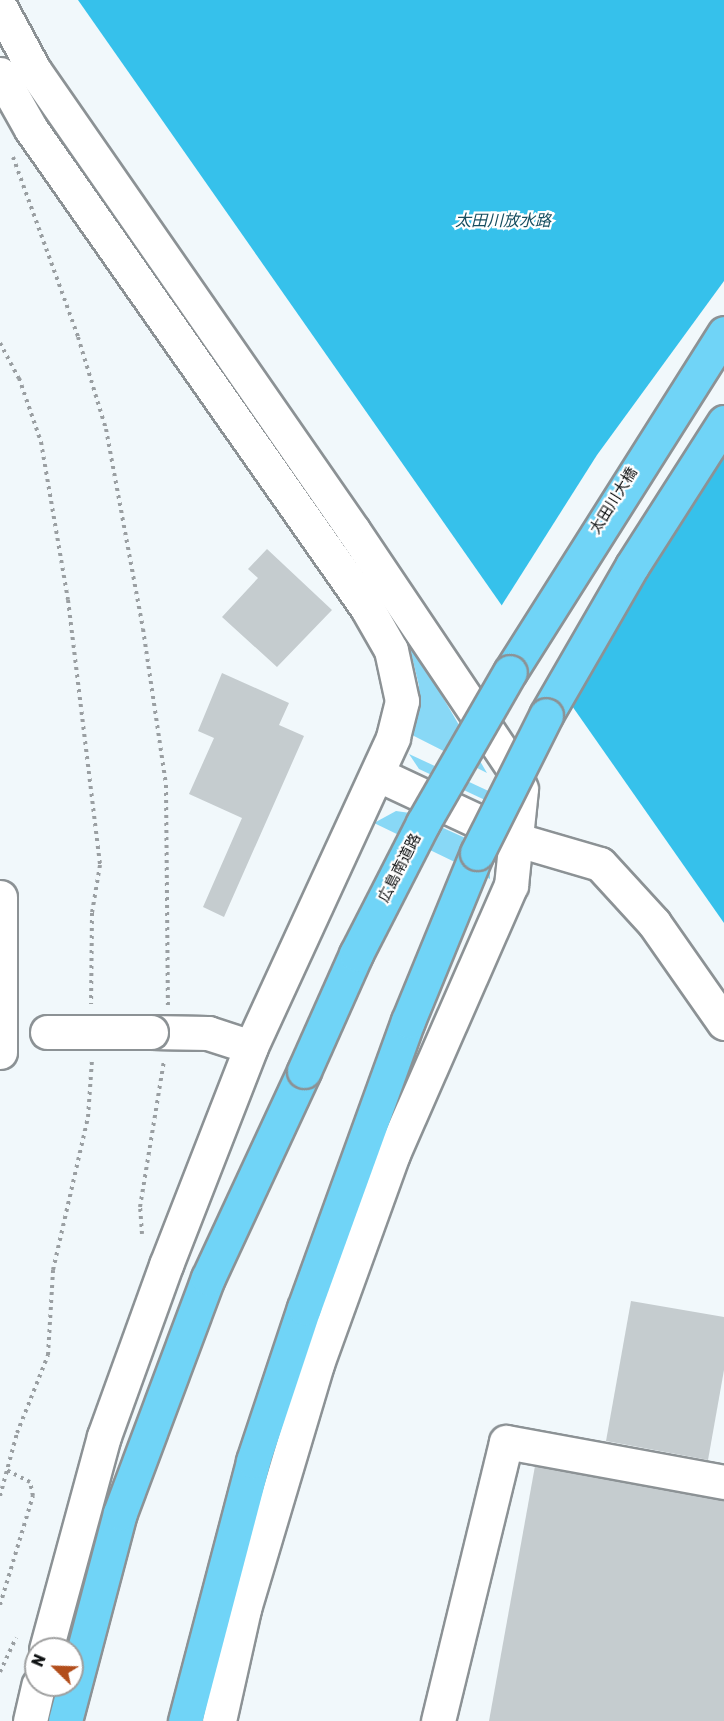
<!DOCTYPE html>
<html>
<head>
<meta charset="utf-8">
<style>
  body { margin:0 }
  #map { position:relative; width:724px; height:1721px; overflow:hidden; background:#f1f8fb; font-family:Rubik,"Noto Sans JP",sans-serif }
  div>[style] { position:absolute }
  .green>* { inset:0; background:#88d8f6 }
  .water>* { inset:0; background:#36c1eb }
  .pier>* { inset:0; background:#f1f8fb }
  .building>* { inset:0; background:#c5cccf }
  .path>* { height:4px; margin-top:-2px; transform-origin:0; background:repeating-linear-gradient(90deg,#9a9fa2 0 3px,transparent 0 7.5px) }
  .roads { filter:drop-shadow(2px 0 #8c9295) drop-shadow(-2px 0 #8c9295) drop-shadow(0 2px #8c9295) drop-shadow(0 -2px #8c9295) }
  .minor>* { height:33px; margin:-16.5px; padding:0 16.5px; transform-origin:16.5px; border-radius:16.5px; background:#fff }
  .highway>* { height:33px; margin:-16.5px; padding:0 16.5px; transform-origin:16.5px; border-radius:16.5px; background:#70d4f7 }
  .bridges { filter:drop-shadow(2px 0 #8c9295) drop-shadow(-2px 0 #8c9295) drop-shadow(0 2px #8c9295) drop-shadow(0 -2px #8c9295) }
  .minor-bridge>* { height:33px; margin:-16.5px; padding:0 16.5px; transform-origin:16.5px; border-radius:16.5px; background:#fff }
  .highway-bridge>* { height:33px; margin:-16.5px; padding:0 16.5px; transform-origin:16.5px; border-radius:16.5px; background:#70d4f7 }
  span { translate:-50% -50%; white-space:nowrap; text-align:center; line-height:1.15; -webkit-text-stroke:4.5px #fff; paint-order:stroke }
  .street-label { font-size:15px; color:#0e1112 }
  .water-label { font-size:16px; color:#174e60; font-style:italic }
  .north { position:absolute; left:24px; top:1637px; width:60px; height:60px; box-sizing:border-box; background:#fff; border:2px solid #9fa0a0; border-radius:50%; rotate:293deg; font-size:16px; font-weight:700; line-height:24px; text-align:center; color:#0e1112 }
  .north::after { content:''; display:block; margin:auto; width:21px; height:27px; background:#b24e1c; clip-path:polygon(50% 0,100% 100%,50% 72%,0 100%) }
</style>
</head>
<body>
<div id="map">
  <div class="green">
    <div style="clip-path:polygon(407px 636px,487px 773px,412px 735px,419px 686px)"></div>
    <div style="clip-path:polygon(409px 754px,495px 794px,502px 808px,419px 769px)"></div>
    <div style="clip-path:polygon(396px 811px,410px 813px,472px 841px,490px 859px,490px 879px,374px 823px)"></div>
  </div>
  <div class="water">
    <div style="clip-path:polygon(78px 0,724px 0,724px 923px)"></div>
  </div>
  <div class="pier">
    <div style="clip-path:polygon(724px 281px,724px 444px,564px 700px,500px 608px,597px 455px)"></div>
  </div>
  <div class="building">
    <div style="clip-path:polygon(267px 549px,332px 610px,277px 667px,222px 617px,258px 578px,248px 569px)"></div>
    <div style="clip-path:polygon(222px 673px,289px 703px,279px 725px,304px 736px,224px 917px,203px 907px,242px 818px,189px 794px,214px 738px,198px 731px)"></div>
    <div style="clip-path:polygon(631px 1301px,724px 1317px,724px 1370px,708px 1460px,606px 1441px)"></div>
    <div style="clip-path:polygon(535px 1466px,724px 1500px,724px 1721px,489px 1721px)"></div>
  </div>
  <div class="path">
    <div style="left:13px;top:157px;width:191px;rotate:70.1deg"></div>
    <div style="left:78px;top:337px;width:96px;rotate:73.1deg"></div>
    <div style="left:106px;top:429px;width:203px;rotate:79.5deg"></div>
    <div style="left:143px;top:629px;width:158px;rotate:81.6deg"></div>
    <div style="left:166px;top:785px;width:220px;rotate:89.5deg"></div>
    <div style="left:0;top:343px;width:40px;rotate:62deg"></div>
    <div style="left:19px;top:378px;width:68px;rotate:71deg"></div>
    <div style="left:41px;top:442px;width:160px;rotate:80.3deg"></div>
    <div style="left:68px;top:600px;width:267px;rotate:83.1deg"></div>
    <div style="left:100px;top:865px;width:49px;rotate:99.5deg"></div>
    <div style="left:92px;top:913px;width:91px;rotate:90.6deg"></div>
    <div style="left:142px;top:1234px;width:27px;rotate:-94deg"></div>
    <div style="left:140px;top:1207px;width:149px;rotate:-80.7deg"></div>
    <div style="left:0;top:1496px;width:65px;rotate:-74.9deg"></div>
    <div style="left:17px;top:1433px;width:84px;rotate:-68.3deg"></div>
    <div style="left:48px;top:1355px;width:85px;rotate:-86.6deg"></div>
    <div style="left:53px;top:1270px;width:157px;rotate:-77.1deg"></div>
    <div style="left:88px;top:1117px;width:57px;rotate:-86deg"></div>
    <div style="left:0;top:1605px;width:114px;rotate:-73.2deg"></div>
    <div style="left:33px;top:1496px;width:14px;rotate:-102deg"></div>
    <div style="left:30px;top:1482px;width:28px;rotate:-153deg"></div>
    <div style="left:0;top:1672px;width:38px;rotate:-65deg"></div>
  </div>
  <div class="roads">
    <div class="minor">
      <div style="left:0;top:7px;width:72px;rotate:61.6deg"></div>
      <div style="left:34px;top:70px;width:560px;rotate:55.26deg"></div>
      <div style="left:353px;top:530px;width:289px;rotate:56.1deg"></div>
      <div style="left:514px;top:770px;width:20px;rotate:70deg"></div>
      <div style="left:521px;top:789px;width:97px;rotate:95.9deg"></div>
      <div style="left:511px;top:885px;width:294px;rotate:113.7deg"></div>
      <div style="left:393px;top:1154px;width:223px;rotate:109.9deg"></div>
      <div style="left:317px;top:1364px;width:256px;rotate:106.6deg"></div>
      <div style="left:244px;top:1609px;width:115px;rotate:102.6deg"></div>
      <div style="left:0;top:74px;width:63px;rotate:60.6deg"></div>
      <div style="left:31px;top:129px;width:585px;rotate:54.95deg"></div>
      <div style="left:367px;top:608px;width:48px;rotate:60.3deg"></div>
      <div style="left:391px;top:650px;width:52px;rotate:77.8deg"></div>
      <div style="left:402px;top:701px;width:38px;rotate:104deg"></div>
      <div style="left:393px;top:738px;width:340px;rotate:114.7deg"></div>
      <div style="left:251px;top:1047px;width:234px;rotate:111.3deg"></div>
      <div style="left:166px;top:1265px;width:182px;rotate:109.9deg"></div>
      <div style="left:104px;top:1436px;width:221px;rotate:105.2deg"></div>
      <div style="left:377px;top:774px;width:156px;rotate:25.1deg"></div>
      <div style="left:518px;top:840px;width:85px;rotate:16.3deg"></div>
      <div style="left:600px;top:864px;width:80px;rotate:47.5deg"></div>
      <div style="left:654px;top:923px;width:122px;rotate:55deg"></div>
      <div style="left:0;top:897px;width:155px;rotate:90deg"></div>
      <div style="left:151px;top:1032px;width:57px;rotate:1deg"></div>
      <div style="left:208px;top:1033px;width:45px;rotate:18deg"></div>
      <div style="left:30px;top:1721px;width:37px;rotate:-77deg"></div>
      <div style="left:438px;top:1721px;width:287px;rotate:-76.3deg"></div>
      <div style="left:506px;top:1442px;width:222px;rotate:10.4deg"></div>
    </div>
    <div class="highway">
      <div style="left:510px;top:672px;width:401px;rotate:-57.7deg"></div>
      <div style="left:546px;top:715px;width:172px;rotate:-60deg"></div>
      <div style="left:632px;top:566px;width:171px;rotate:-57.4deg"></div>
      <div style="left:65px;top:1721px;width:215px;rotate:-75.2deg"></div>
      <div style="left:120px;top:1513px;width:251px;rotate:-69.5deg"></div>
      <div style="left:208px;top:1278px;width:228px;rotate:-65.1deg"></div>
      <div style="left:185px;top:1721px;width:269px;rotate:-75.3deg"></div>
      <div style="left:253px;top:1461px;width:161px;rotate:-71.6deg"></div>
      <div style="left:304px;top:1308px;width:305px;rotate:-70.1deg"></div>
      <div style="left:408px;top:1021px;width:182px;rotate:-67.7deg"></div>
    </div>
  </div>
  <div class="bridges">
    <div class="minor-bridge">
      <div style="left:47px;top:1032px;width:104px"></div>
    </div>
    <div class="highway-bridge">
      <div style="left:477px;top:853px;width:154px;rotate:-63.4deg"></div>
      <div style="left:304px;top:1071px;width:128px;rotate:-66deg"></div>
      <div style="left:356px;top:954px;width:147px;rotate:-62.9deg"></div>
      <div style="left:423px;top:823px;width:174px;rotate:-60.1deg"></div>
    </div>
  </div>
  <div class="street-label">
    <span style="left:614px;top:501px;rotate:-58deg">太田川大橋</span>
    <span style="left:400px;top:868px;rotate:-63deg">広島南道路</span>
  </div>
  <div class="water-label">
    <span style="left:503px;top:221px">太田川放水路</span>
  </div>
  <div class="north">N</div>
</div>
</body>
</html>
